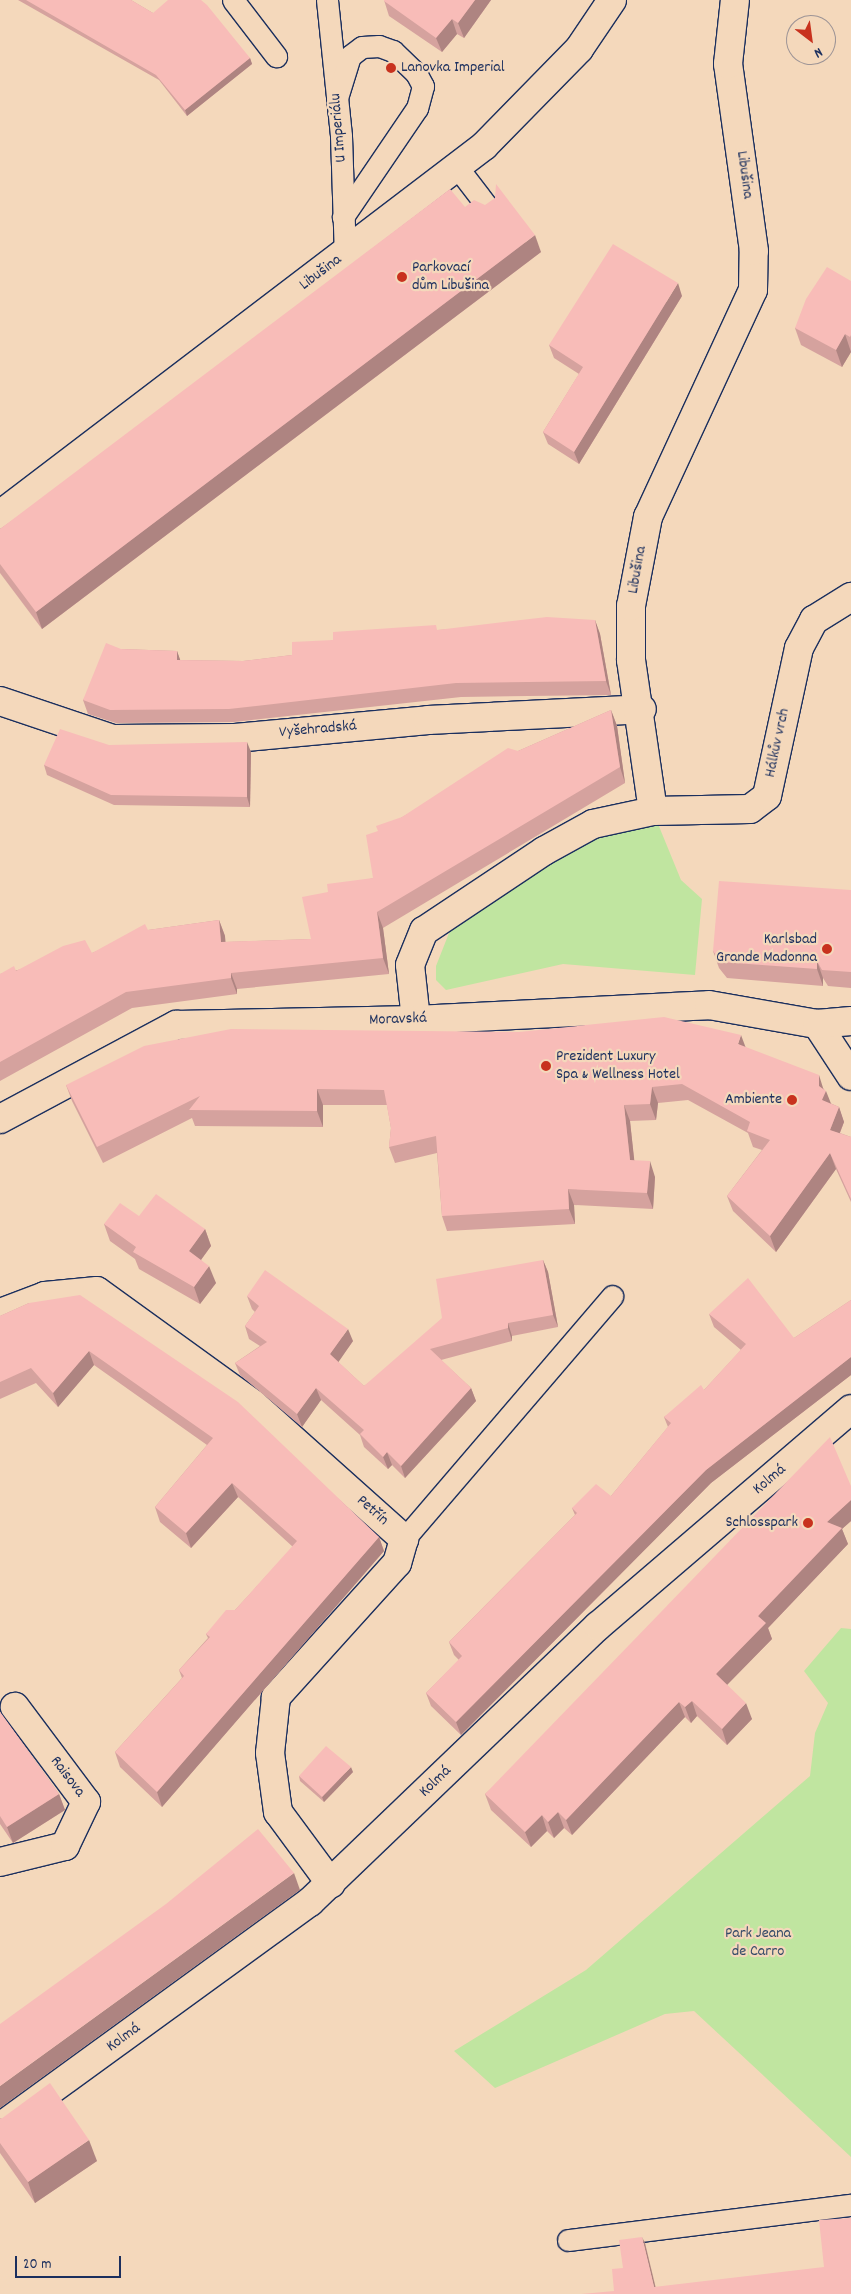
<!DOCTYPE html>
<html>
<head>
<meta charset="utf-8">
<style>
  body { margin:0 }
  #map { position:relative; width:851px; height:2294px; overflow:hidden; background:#f4d8bb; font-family:Dekko,sans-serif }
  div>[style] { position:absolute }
  .green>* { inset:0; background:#c0e5a0 }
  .roads { filter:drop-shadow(1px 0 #1b2f5e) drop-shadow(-1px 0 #1b2f5e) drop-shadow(0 1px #1b2f5e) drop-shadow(0 -1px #1b2f5e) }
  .service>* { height:21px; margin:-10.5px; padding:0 10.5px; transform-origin:10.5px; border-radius:10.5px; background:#f4d8bb }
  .minor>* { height:28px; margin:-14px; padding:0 14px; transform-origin:14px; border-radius:14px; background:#f4d8bb }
  .wall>* { inset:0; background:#d5a29e }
  .shaded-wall>* { inset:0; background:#ae8481 }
  .building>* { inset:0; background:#f8bcb8 }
  .dots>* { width:14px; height:14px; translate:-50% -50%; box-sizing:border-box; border:2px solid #f4d8bb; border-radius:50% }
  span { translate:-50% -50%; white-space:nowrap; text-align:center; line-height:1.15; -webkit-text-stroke:4.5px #f4d8bb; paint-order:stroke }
  .poi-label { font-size:16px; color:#1b2f5e }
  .left { translate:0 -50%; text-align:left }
  .right { translate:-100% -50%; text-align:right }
  .street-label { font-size:16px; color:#1b2f5e }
  .park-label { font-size:16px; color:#344a68 }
  .north { position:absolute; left:786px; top:15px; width:50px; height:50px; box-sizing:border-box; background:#f4d8bb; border:1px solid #9d9496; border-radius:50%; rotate:150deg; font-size:14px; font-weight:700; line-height:20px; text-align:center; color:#1b2f5e }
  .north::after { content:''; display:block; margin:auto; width:18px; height:22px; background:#c8321e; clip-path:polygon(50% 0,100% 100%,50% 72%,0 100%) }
  .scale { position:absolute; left:15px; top:2256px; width:106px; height:22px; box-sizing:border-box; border:2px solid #1b2f5e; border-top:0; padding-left:6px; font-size:15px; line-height:18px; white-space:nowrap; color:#1b2f5e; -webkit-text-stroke:4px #f4d8bb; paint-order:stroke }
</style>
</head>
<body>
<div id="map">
  <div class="green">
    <div style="clip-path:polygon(656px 819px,681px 880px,702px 899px,695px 975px,563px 964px,446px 990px,436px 980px,436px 966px,451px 928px,589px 838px)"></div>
    <div style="clip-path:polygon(841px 1628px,851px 1629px,851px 2157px,694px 2011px,665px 2014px,495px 2088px,454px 2051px,586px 1970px,810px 1776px,815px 1733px,828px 1703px,804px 1671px)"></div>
  </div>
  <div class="roads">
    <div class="service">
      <div style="left:233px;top:0;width:71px;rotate:52.5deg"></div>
      <div style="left:327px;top:0;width:137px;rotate:84.1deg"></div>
      <div style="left:341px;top:136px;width:120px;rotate:88.1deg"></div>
      <div style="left:337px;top:98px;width:44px;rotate:-72.8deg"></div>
      <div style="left:350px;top:56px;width:15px;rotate:-37deg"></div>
      <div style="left:362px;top:47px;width:17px;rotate:-3deg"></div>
      <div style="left:379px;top:46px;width:15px;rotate:20deg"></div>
      <div style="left:393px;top:51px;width:32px;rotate:44deg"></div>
      <div style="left:416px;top:73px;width:15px;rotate:62deg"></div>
      <div style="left:423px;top:86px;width:23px;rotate:105deg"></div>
      <div style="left:417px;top:108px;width:132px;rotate:124.2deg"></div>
      <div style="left:457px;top:167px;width:54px;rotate:52.5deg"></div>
      <div style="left:404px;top:1539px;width:320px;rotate:-49.4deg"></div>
      <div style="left:568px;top:2240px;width:285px;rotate:-7.1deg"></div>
    </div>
    <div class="minor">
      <div style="left:0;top:515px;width:609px;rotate:-37.32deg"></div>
      <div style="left:484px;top:146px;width:136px;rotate:-45.6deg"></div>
      <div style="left:579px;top:49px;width:59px;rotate:-56deg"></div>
      <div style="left:0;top:701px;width:119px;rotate:18.6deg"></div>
      <div style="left:113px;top:739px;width:122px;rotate:-0.5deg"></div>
      <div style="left:235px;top:738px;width:194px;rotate:-5.3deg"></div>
      <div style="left:428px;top:720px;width:214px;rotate:-2.9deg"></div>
      <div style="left:653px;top:811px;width:97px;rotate:-1.2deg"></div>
      <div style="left:750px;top:809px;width:21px;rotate:-37deg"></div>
      <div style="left:767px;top:796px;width:151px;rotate:-77.8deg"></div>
      <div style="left:799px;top:648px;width:32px;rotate:-62deg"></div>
      <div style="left:814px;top:620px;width:44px;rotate:-31.9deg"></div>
      <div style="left:416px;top:1020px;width:55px;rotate:-96.2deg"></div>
      <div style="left:410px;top:965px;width:37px;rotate:-68deg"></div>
      <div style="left:424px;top:931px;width:144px;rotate:-33.7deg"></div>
      <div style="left:544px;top:851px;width:56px;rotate:-28.9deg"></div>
      <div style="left:593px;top:824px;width:61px;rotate:-12.2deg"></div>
      <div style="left:653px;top:811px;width:153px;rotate:-98.3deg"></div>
      <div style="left:631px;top:660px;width:54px;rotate:-90deg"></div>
      <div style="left:631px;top:606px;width:91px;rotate:-79.2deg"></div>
      <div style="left:648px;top:517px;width:250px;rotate:-65.2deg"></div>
      <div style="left:753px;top:290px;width:39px;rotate:-89deg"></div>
      <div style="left:754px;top:251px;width:189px;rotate:-97.9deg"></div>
      <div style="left:728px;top:64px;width:64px;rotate:-83.8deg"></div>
      <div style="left:817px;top:1024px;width:62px;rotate:56.8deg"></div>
      <div style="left:0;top:1119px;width:200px;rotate:-28.1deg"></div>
      <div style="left:176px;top:1025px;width:240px;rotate:-1.2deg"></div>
      <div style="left:416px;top:1020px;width:293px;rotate:-2.9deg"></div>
      <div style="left:709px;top:1005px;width:110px;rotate:10deg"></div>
      <div style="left:817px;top:1024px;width:34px;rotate:-5deg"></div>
      <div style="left:0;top:1313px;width:48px;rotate:-20.7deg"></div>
      <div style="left:45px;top:1296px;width:52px;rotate:-5.5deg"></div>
      <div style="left:97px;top:1291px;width:193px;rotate:35.9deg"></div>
      <div style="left:253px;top:1404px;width:203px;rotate:41.8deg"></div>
      <div style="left:404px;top:1539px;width:25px;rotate:106deg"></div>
      <div style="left:397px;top:1563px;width:181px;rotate:132.1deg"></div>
      <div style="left:276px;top:1697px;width:56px;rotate:96.1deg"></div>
      <div style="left:270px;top:1753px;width:60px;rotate:82.3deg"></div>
      <div style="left:278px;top:1812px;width:89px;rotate:53.6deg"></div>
      <div style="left:0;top:1862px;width:67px;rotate:-13.8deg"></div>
      <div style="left:65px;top:1846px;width:49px;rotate:-64.5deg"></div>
      <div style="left:86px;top:1802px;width:119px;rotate:-126.8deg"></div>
      <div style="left:0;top:2127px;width:383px;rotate:-36deg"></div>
      <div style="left:310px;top:1902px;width:399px;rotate:-43.8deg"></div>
      <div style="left:598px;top:1626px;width:333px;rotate:-40.6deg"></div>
    </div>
  </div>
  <div class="wall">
    <div style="clip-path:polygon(18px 0,131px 0,153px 13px,250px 58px,252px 64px,187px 116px,159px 80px)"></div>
    <div style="clip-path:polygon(384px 0,491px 0,464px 38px,457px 34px,442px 52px,389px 16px)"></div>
    <div style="clip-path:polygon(465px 207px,541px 252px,42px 629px,0 573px,0 529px)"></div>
    <div style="clip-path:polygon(851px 281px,851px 352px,842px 367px,801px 345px,795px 328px)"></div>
    <div style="clip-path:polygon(682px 296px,579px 464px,548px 444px,543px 432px,579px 374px,554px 358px,549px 345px)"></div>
    <div style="clip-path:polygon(595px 620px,600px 634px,611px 695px,461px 697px,234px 722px,116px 723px,88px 714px,83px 700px,121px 649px,177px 651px,180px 660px,243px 661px,292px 655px,333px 640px,438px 630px)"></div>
    <div style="clip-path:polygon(611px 710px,617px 726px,625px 783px,383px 928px,389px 974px,237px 989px,237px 994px,132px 1008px,0 1081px,0 974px,92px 953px,148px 930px,219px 920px,225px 936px,225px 942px,311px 939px,328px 892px,373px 878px,378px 831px,518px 751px)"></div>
    <div style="clip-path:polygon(109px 745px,251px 752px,250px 807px,114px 805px,47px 775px,44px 765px)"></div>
    <div style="clip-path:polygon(851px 890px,851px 988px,828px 986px,823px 978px,823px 986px,727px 978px,719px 968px,713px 951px)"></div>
    <div style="clip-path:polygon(745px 1047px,824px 1089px,830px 1103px,839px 1107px,844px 1122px,840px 1133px,851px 1137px,851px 1202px,836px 1169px,776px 1252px,733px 1211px,727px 1196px,762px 1150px,753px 1147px,748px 1133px,688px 1100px,658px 1103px,656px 1120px,630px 1121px,634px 1160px,655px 1177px,653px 1209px,574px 1205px,575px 1224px,447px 1231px,442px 1216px,437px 1153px,395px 1163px,389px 1147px,391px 1128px,387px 1105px,323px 1105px,323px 1127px,195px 1126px,192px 1118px,103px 1163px,72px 1101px,66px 1085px)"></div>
    <div style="clip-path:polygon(139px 1216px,205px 1229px,211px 1246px,201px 1260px,216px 1283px,200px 1304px,139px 1269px,135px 1259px,110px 1241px,104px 1224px)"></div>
    <div style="clip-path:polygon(543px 1260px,548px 1272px,558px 1327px,512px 1336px,512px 1341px,441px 1360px,471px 1388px,476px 1401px,405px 1478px,392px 1465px,388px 1469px,364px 1447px,360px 1435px,321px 1400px,302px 1427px,240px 1375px,235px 1363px,260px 1346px,249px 1339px,245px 1326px,255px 1312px,252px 1309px,247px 1296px,353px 1341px,338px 1362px,364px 1386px)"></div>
    <div style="clip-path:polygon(851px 1300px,851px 1375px,711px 1483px,461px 1735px,431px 1706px,426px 1693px,459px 1660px,454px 1655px,449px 1642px,575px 1515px,572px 1508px,611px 1496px,668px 1427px,664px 1417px,704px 1390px,741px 1350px,714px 1327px,709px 1314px,794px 1338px)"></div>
    <div style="clip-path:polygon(29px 1303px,379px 1537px,384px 1551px,162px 1807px,120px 1767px,115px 1752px,182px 1678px,179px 1670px,208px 1638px,206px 1634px,235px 1610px,293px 1547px,238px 1497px,191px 1548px,160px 1522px,155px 1507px,207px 1445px,94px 1365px,58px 1407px,36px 1383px,0 1399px,0 1316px)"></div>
    <div style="clip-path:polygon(851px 1486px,851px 1521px,842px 1529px,848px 1544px,768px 1628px,772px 1639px,727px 1685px,752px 1719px,727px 1745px,697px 1716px,691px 1723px,685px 1717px,572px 1835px,564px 1828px,554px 1838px,547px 1831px,531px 1847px,491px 1810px,485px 1794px)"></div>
    <div style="clip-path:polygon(0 1712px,59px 1794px,65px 1810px,13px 1843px,0 1824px)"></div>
    <div style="clip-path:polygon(353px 1772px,324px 1802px,300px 1781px,299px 1776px)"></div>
    <div style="clip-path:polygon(0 2118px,97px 2161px,35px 2203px,0 2153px)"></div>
  </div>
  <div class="shaded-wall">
    <div style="clip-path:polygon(475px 0,491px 0,464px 38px,458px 23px)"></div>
    <div style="clip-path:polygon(452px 19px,457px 34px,442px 52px,436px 38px)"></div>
    <div style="clip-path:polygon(250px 58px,252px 64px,187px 116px,185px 110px)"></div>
    <div style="clip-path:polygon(535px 235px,541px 252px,42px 629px,36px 612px)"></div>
    <div style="clip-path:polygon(678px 283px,682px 296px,579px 464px,574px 452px)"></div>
    <div style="clip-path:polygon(845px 334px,851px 352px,842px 367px,836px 350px)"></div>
    <div style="clip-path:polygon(595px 620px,600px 634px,611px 695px,606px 681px)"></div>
    <div style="clip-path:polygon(177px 651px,182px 665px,177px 660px)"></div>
    <div style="clip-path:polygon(611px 710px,617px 726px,625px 783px,620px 767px)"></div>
    <div style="clip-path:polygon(247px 742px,251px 752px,250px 807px,247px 797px)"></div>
    <div style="clip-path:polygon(377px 912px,383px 928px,389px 974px,383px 958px)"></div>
    <div style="clip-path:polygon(219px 920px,225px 936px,227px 958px,221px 942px)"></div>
    <div style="clip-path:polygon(817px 961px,823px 978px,823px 986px,817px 969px)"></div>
    <div style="clip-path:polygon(231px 973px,237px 989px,237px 994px,231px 978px)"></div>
    <div style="clip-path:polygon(741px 1035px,747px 1051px,738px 1044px)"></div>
    <div style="clip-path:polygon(819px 1075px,824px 1091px,826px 1091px,832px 1106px,822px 1100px,819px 1086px)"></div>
    <div style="clip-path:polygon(652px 1087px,658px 1103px,656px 1120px,650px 1104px)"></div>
    <div style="clip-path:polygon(317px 1089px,323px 1105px,323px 1127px,317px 1111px)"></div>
    <div style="clip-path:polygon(624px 1105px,630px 1121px,636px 1176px,630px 1160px)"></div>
    <div style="clip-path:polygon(839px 1107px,844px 1122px,835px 1145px,830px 1130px)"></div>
    <div style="clip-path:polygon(830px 1153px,836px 1169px,776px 1252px,770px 1236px)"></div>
    <div style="clip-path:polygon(650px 1161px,655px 1177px,653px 1209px,647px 1193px)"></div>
    <div style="clip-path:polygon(568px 1189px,574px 1205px,575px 1224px,569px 1209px)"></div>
    <div style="clip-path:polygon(205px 1229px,211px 1246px,195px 1268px,189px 1251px)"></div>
    <div style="clip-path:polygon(543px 1260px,548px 1272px,558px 1327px,553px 1315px)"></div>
    <div style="clip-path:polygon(209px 1266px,216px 1283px,200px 1304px,194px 1287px)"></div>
    <div style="clip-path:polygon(508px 1323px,512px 1336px,512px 1341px,508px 1328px)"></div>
    <div style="clip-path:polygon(348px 1329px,353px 1341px,335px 1367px,330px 1354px)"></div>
    <div style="clip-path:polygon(89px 1351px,94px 1365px,58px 1407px,53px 1393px)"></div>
    <div style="clip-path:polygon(851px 1357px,851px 1375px,711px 1483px,461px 1735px,456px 1722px,706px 1470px)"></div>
    <div style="clip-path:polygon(316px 1388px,321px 1400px,302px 1427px,297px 1414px)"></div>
    <div style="clip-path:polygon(471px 1388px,476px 1401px,405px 1478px,401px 1466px)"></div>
    <div style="clip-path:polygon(387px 1452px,392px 1465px,388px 1469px,383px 1457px)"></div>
    <div style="clip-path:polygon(232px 1483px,238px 1497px,191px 1548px,186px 1533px)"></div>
    <div style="clip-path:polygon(851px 1500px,851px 1521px,842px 1529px,848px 1544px,768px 1628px,772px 1639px,722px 1690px,716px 1674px,827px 1522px)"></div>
    <div style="clip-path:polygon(379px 1537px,384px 1551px,162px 1807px,157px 1792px)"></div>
    <div style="clip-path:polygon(692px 1701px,697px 1716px,691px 1723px,685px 1707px)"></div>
    <div style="clip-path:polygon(679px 1702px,685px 1717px,572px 1835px,566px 1820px)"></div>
    <div style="clip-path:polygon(746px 1703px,752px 1719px,727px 1745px,722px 1729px)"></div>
    <div style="clip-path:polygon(351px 1767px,353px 1772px,324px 1802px,322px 1797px)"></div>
    <div style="clip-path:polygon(59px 1794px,65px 1810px,13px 1843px,7px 1827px)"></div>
    <div style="clip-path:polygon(558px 1812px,564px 1828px,554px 1838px,548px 1822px)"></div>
    <div style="clip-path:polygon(542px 1815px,547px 1831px,531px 1847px,525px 1832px)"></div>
    <div style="clip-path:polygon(294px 1873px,300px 1890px,0 2108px,0 2086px)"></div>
    <div style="clip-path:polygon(89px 2140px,97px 2161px,35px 2203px,28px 2182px)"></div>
    <div style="clip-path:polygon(642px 2237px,645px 2243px,657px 2293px,654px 2287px)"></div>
  </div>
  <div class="building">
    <div style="clip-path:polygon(26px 0,131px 0,153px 13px,168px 0,201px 0,207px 5px,250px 58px,185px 110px,156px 75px)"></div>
    <div style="clip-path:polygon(384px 0,475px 0,458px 23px,452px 19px,436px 38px,384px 1px)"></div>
    <div style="clip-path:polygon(496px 184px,535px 235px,36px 612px,0 564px,0 529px,450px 189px,465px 207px,474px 200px,485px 205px,495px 198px)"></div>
    <div style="clip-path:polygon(613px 244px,678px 283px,574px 452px,543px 432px,583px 367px,549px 345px)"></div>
    <div style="clip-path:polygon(827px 267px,851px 281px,851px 335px,850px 337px,845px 334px,836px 350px,795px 328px,806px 299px)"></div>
    <div style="clip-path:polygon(547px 617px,595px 620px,606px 681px,456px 683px,229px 709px,110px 710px,83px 700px,106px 643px,121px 649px,177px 651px,177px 660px,243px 661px,292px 655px,292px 642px,333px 640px,333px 632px,436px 625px,437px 630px)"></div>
    <div style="clip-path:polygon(611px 710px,620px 767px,377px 912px,383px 958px,231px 973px,231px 978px,126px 992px,0 1062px,0 974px,14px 966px,16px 971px,63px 946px,85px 940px,92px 953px,145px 924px,148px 930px,219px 920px,221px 942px,311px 939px,302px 897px,328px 892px,327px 884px,373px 878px,366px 835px,378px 831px,376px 826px,402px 817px,508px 748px,518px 751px)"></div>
    <div style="clip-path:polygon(60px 729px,109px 745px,247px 742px,247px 797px,111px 795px,44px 765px)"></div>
    <div style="clip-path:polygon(719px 881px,851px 890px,851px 972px,822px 970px,817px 961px,817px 969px,721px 962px,713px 951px)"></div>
    <div style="clip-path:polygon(664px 1017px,741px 1035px,738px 1044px,819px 1075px,819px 1086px,826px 1091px,822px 1100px,839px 1107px,830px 1130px,851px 1137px,851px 1199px,830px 1153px,770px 1236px,727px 1196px,770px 1140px,747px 1131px,750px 1122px,682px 1084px,652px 1087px,650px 1104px,624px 1105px,630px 1160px,650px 1161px,647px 1193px,568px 1189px,569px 1209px,442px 1216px,436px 1136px,389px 1147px,391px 1128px,384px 1090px,317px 1089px,317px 1111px,189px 1110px,200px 1096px,97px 1147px,66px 1085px,144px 1046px,231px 1029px,519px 1032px)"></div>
    <div style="clip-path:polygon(156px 1194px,205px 1229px,189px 1251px,209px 1266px,194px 1287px,133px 1252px,136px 1247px,104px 1224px,120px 1203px,139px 1216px)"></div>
    <div style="clip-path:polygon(543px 1260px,553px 1315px,508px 1323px,508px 1328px,430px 1349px,471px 1388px,401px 1466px,387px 1452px,383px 1457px,360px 1434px,364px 1430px,316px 1388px,297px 1414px,235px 1363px,267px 1342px,245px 1326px,259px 1306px,247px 1296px,265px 1270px,348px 1329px,330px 1354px,364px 1386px,442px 1318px,436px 1279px)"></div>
    <div style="clip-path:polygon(748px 1278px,794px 1338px,851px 1300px,851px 1357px,706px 1470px,456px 1722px,426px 1693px,462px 1656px,449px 1642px,577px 1513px,572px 1508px,596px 1484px,611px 1496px,671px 1423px,664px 1417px,701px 1385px,704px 1390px,746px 1344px,709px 1314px)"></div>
    <div style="clip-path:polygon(80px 1295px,238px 1402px,379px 1537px,157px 1792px,115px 1752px,184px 1676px,179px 1670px,210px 1637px,206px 1634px,226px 1610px,235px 1610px,297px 1541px,232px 1483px,186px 1533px,155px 1507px,213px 1438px,89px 1351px,53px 1393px,31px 1368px,0 1382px,0 1316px,29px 1303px)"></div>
    <div style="clip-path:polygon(830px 1437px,851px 1486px,851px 1500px,827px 1522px,842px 1528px,758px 1616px,766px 1623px,716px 1674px,746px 1703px,722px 1729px,692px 1701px,685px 1707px,679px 1702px,566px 1820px,558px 1812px,548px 1822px,542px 1815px,525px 1832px,485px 1794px)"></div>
    <div style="clip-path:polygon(0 1712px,59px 1794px,7px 1827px,0 1816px)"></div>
    <div style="clip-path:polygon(326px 1746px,351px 1767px,322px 1797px,299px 1776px)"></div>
    <div style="clip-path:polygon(258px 1829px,294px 1873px,0 2086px,0 2024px,166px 1904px)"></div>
    <div style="clip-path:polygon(50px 2083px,89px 2140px,28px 2182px,0 2143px,0 2118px,1px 2119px)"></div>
    <div style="clip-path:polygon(851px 2218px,851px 2294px,581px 2294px,614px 2291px,612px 2269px,623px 2268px,619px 2240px,642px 2237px,654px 2287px,824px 2267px,819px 2220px)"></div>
  </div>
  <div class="dots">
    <div style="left:391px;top:68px;background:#c8321e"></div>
    <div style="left:402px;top:277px;background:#c8321e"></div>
    <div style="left:827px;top:949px;background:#c8321e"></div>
    <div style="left:546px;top:1066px;background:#c8321e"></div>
    <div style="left:792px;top:1100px;background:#c8321e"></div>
    <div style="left:808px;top:1523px;background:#c8321e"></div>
  </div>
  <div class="poi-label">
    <span class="left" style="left:401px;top:68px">Lanovka Imperial</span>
    <span class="left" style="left:412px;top:277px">Parkovací<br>dům Libušina</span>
    <span class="right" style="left:817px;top:949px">Karlsbad<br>Grande Madonna</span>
    <span class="left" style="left:556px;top:1066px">Prezident Luxury<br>Spa &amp; Wellness Hotel</span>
    <span class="right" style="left:782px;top:1100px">Ambiente</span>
    <span class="right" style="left:798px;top:1523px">Schlosspark</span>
  </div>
  <div class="street-label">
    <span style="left:339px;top:128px;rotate:-95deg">U Imperiálu</span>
    <span style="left:744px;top:175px;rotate:82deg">Libušina</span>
    <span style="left:321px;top:273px;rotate:-37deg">Libušina</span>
    <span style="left:638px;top:570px;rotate:-80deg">Libušina</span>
    <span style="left:318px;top:730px;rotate:-5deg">Vyšehradská</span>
    <span style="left:778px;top:743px;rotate:-78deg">Hálkův vrch</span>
    <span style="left:398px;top:1020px;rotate:-2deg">Moravská</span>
    <span style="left:770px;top:1480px;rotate:-40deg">Kolmá</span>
    <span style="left:372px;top:1511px;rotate:42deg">Petřín</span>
    <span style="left:67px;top:1777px;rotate:53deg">Raisova</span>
    <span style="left:436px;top:1782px;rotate:-44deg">Kolmá</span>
    <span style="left:124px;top:2038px;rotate:-36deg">Kolmá</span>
  </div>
  <div class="park-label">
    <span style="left:758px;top:1943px">Park Jeana<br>de Carro</span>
  </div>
  <div class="north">N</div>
  <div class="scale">20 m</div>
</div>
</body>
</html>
